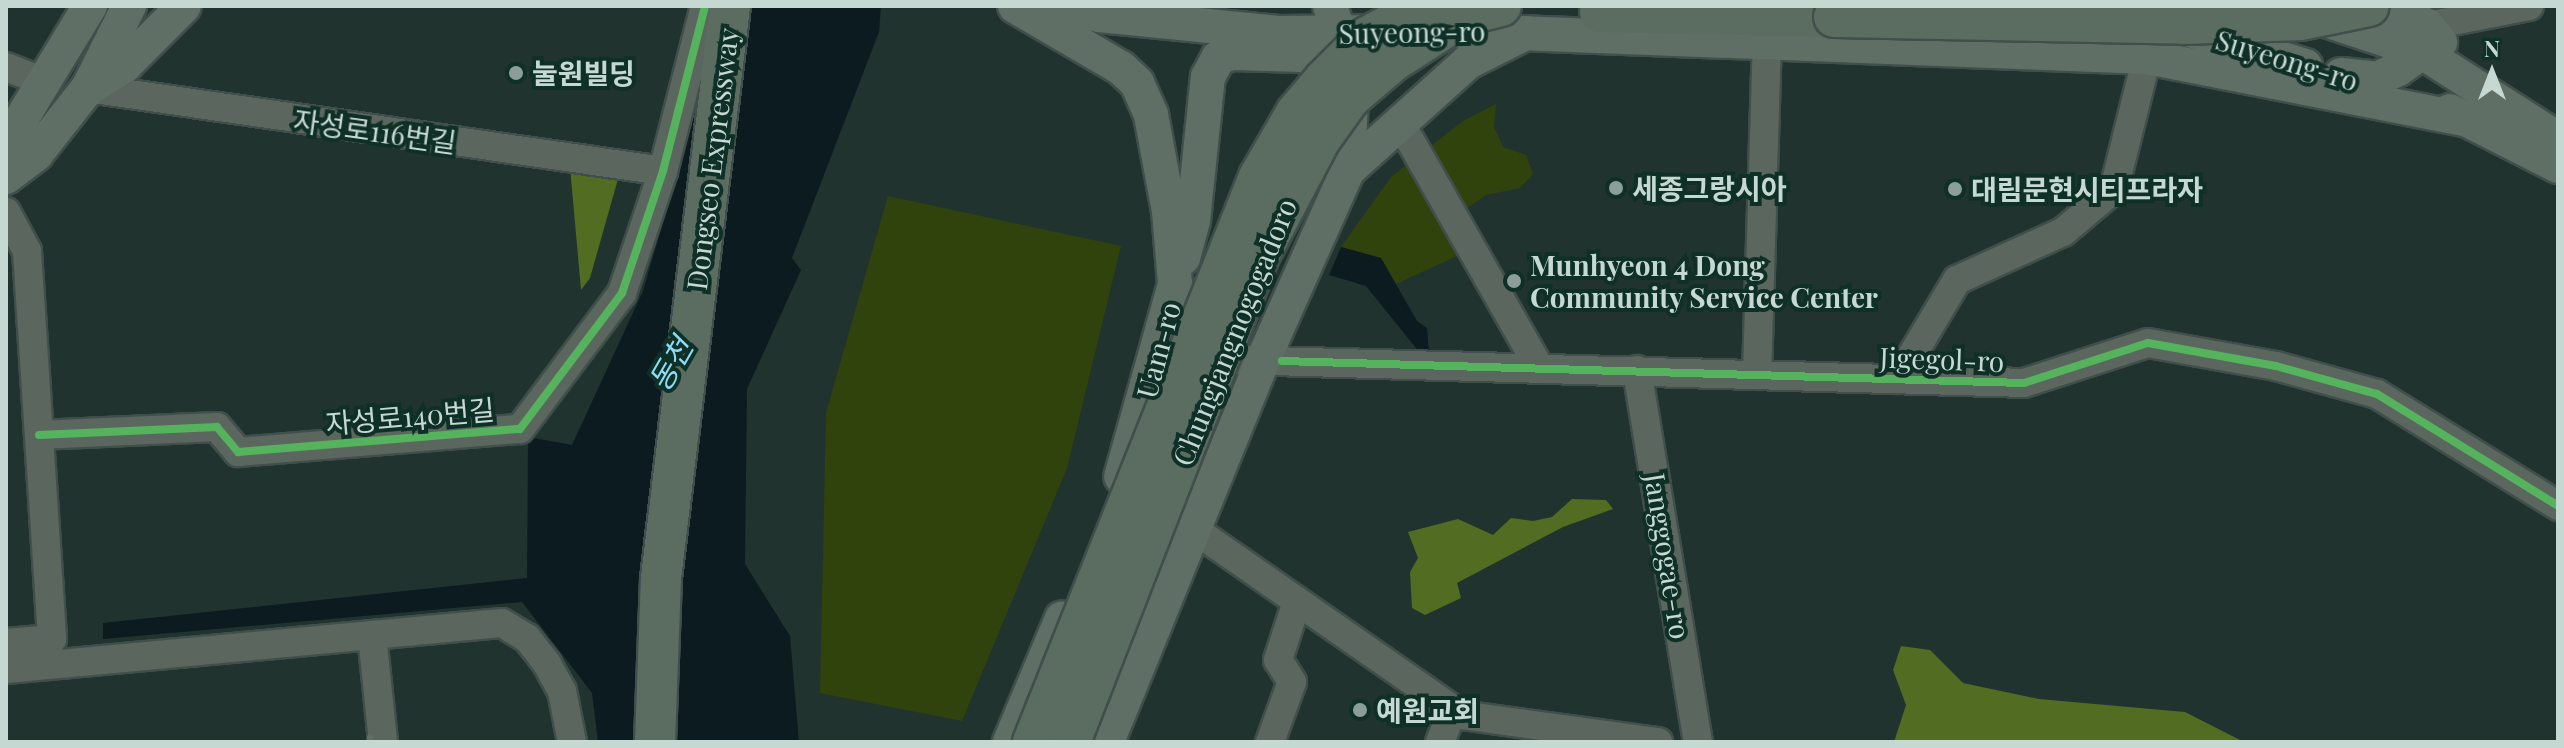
<!DOCTYPE html>
<html>
<head>
<meta charset="utf-8">
<style>
  body { margin:0 }
  #map { position:relative; width:2564px; height:748px; overflow:hidden; background:#21332e; font-family:"Playfair Display","Noto Sans KR",serif }
  div>[style] { position:absolute }
  .green>* { inset:0; background:#31430d }
  .forest>* { inset:0; background:#526c21 }
  .water>* { inset:0; background:#0c1b20 }
  .roads { filter:drop-shadow(2px 0 #404f4b) drop-shadow(-2px 0 #404f4b) drop-shadow(0 2px #404f4b) drop-shadow(0 -2px #404f4b) }
  .minor>* { height:28px; margin:-14px; padding:0 14px; transform-origin:14px; border-radius:14px; background:#5b675e }
  .major>* { height:34px; margin:-17px; padding:0 17px; transform-origin:17px; border-radius:17px; background:#606f65 }
  .highway>* { height:40px; margin:-20px; padding:0 20px; transform-origin:20px; border-radius:20px; background:#5b6c61 }
  .rail>* { height:6px; margin:-3px; padding:0 3px; transform-origin:3px; border-radius:3px; background:#606c65 }
  .bridges { filter:drop-shadow(2px 0 #404f4b) drop-shadow(-2px 0 #404f4b) drop-shadow(0 2px #404f4b) drop-shadow(0 -2px #404f4b) }
  .highway-bridge>* { height:40px; margin:-20px; padding:0 20px; transform-origin:20px; border-radius:20px; background:#5b6c61 }
  .cycleway>* { height:8px; margin:-4px; padding:0 4px; transform-origin:4px; border-radius:4px; background:#56b35d }
  .dots>* { width:22px; height:22px; translate:-50% -50%; box-sizing:border-box; border:4px solid #0f3027; border-radius:50% }
  span { translate:-50% -50%; white-space:nowrap; text-align:center; line-height:1.15; -webkit-text-stroke:8px #0f3027; paint-order:stroke }
  .street-label { font-size:28px; color:#c6d8d2 }
  .poi-label { font-size:28px; color:#c6d8d2; font-weight:700 }
  .left { translate:0 -50%; text-align:left }
  .water-label { font-size:30px; color:#8cdcf8; font-style:italic }
  .frame { position:absolute; inset:0; border:8px solid #c6d8d2; pointer-events:none }
  .north { position:absolute; left:2452px; top:32px; width:80px; height:80px; -webkit-text-stroke:6px #0f3027; paint-order:stroke; rotate:0deg; font-size:22px; font-weight:700; line-height:32px; text-align:center; color:#c6d8d2 }
  .north::after { content:''; display:block; margin:auto; width:28px; height:36px; background:#c6d8d2; clip-path:polygon(50% 0,100% 100%,50% 72%,0 100%) }
</style>
</head>
<body>
<div id="map">
  <div class="green">
    <div style="clip-path:polygon(1496px 104px,1494px 127px,1503px 147px,1526px 155px,1533px 174px,1520px 188px,1486px 195px,1457px 215px,1461px 254px,1396px 284px,1381px 258px,1341px 247px,1391px 177px,1463px 121px)"></div>
    <div style="clip-path:polygon(888px 196px,1121px 246px,1067px 468px,962px 721px,820px 693px,826px 413px)"></div>
  </div>
  <div class="forest">
    <div style="clip-path:polygon(570px 167px,618px 179px,590px 278px,581px 290px)"></div>
    <div style="clip-path:polygon(1572px 499px,1606px 500px,1613px 509px,1563px 527px,1457px 583px,1461px 598px,1425px 615px,1412px 608px,1410px 572px,1418px 558px,1408px 532px,1458px 519px,1493px 535px,1511px 518px,1533px 521px,1552px 517px)"></div>
    <div style="clip-path:polygon(1901px 646px,1930px 650px,1963px 683px,2039px 699px,2185px 712px,2244px 742px,1894px 742px,1906px 705px,1893px 670px)"></div>
  </div>
  <div class="water">
    <div style="clip-path:polygon(726px 6px,881px 6px,879px 32px,792px 258px,801px 270px,747px 389px,745px 564px,790px 636px,799px 742px,598px 742px,592px 693px,522px 602px,103px 639px,103px 623px,527px 578px,528px 437px,572px 445px,643px 291px)"></div>
    <div style="clip-path:polygon(1341px 247px,1381px 258px,1417px 321px,1427px 328px,1429px 352px,1420px 353px,1366px 286px,1329px 275px)"></div>
  </div>
  <div class="roads">
    <div class="minor">
      <div style="left:2427px;top:26px;width:104px;rotate:-11.1deg"></div>
      <div style="left:6px;top:67px;width:41px;rotate:21.5deg"></div>
      <div style="left:88px;top:88px;width:581px;rotate:8.21deg"></div>
      <div style="left:1402px;top:126px;width:279px;rotate:60.4deg"></div>
      <div style="left:6px;top:212px;width:44px;rotate:61.7deg"></div>
      <div style="left:27px;top:251px;width:389px;rotate:86.3deg"></div>
      <div style="left:52px;top:639px;width:46px;rotate:175deg"></div>
      <div style="left:1203px;top:359px;width:821px;rotate:1.67deg"></div>
      <div style="left:2024px;top:383px;width:130px;rotate:-17.9deg"></div>
      <div style="left:2148px;top:343px;width:130px;rotate:10.2deg"></div>
      <div style="left:2276px;top:366px;width:105px;rotate:15.5deg"></div>
      <div style="left:2377px;top:394px;width:213px;rotate:31.7deg"></div>
      <div style="left:1637px;top:370px;width:377px;rotate:80.7deg"></div>
      <div style="left:1757px;top:375px;width:335px;rotate:-88.3deg"></div>
      <div style="left:1898px;top:379px;width:115px;rotate:-59.2deg"></div>
      <div style="left:1957px;top:280px;width:116px;rotate:-24.4deg"></div>
      <div style="left:2063px;top:232px;width:67px;rotate:-40.1deg"></div>
      <div style="left:2114px;top:189px;width:136px;rotate:-76deg"></div>
      <div style="left:39px;top:435px;width:178px;rotate:-2.6deg"></div>
      <div style="left:217px;top:427px;width:33px;rotate:50deg"></div>
      <div style="left:238px;top:452px;width:283px;rotate:-4.7deg"></div>
      <div style="left:520px;top:429px;width:170px;rotate:-53.1deg"></div>
      <div style="left:622px;top:293px;width:129px;rotate:-71.4deg"></div>
      <div style="left:663px;top:171px;width:170px;rotate:-75.7deg"></div>
      <div style="left:1192px;top:528px;width:328px;rotate:34.8deg"></div>
      <div style="left:1461px;top:715px;width:199px;rotate:7.8deg"></div>
      <div style="left:372px;top:635px;width:108px;rotate:84.1deg"></div>
      <div style="left:6px;top:669px;width:498px;rotate:-5.3deg"></div>
      <div style="left:502px;top:623px;width:29px;rotate:31deg"></div>
      <div style="left:527px;top:638px;width:33px;rotate:52deg"></div>
      <div style="left:547px;top:664px;width:31px;rotate:61deg"></div>
      <div style="left:562px;top:691px;width:52px;rotate:78.9deg"></div>
      <div style="left:1270px;top:742px;width:64px;rotate:-69.9deg"></div>
      <div style="left:1292px;top:682px;width:26px;rotate:-122deg"></div>
      <div style="left:1278px;top:660px;width:62px;rotate:-72.1deg"></div>
      <div style="left:1440px;top:742px;width:35px;rotate:-68deg"></div>
    </div>
    <div class="major">
      <div style="left:1015px;top:6px;width:123px;rotate:30.3deg"></div>
      <div style="left:1121px;top:68px;width:22px;rotate:43deg"></div>
      <div style="left:1137px;top:83px;width:35px;rotate:66deg"></div>
      <div style="left:1151px;top:115px;width:98px;rotate:79.4deg"></div>
      <div style="left:1169px;top:211px;width:73px;rotate:85.3deg"></div>
      <div style="left:1175px;top:284px;width:200px;rotate:105.6deg"></div>
      <div style="left:1059px;top:6px;width:41px;rotate:12.7deg"></div>
      <div style="left:1099px;top:15px;width:180px;rotate:5.7deg"></div>
      <div style="left:1278px;top:33px;width:110px;rotate:-0.5deg"></div>
      <div style="left:1330px;top:6px;width:70px;rotate:71.6deg"></div>
      <div style="left:1352px;top:72px;width:98px;rotate:92.3deg"></div>
      <div style="left:2391px;top:6px;width:41px;rotate:29.1deg"></div>
      <div style="left:2427px;top:26px;width:21px;rotate:51deg"></div>
      <div style="left:2314px;top:16px;width:114px;rotate:18.4deg"></div>
      <div style="left:2422px;top:52px;width:161px;rotate:32.6deg"></div>
      <div style="left:2187px;top:29px;width:124px;rotate:17.4deg"></div>
      <div style="left:1441px;top:30px;width:707px;rotate:2.19deg"></div>
      <div style="left:2147px;top:57px;width:328px;rotate:11.1deg"></div>
      <div style="left:2341px;top:75px;width:36px;rotate:6deg"></div>
      <div style="left:2377px;top:79px;width:23px;rotate:-25deg"></div>
      <div style="left:2398px;top:69px;width:29px;rotate:-35deg"></div>
      <div style="left:2422px;top:52px;width:26px;rotate:-79deg"></div>
      <div style="left:92px;top:86px;width:39px;rotate:-32deg"></div>
      <div style="left:125px;top:65px;width:83px;rotate:-45deg"></div>
      <div style="left:2450px;top:111px;width:121px;rotate:27deg"></div>
      <div style="left:6px;top:144px;width:162px;rotate:-58.7deg"></div>
      <div style="left:6px;top:177px;width:38px;rotate:-37deg"></div>
      <div style="left:36px;top:154px;width:84px;rotate:-51.8deg"></div>
      <div style="left:88px;top:88px;width:92px;rotate:-63.4deg"></div>
      <div style="left:1183px;top:258px;width:38px;rotate:-75deg"></div>
      <div style="left:1193px;top:221px;width:145px;rotate:-84.1deg"></div>
      <div style="left:1208px;top:77px;width:21px;rotate:-62deg"></div>
      <div style="left:1218px;top:58px;width:15px;rotate:-20deg"></div>
      <div style="left:1232px;top:53px;width:70px;rotate:1.6deg"></div>
      <div style="left:1302px;top:55px;width:40px;rotate:20.2deg"></div>
      <div style="left:1340px;top:69px;width:20px;rotate:53deg"></div>
      <div style="left:1010px;top:742px;width:134px;rotate:-67.2deg"></div>
      <div style="left:1107px;top:742px;width:410px;rotate:-67.8deg"></div>
      <div style="left:1262px;top:362px;width:210px;rotate:-65.9deg"></div>
      <div style="left:1348px;top:170px;width:161px;rotate:-42deg"></div>
      <div style="left:1468px;top:62px;width:65px;rotate:-26.6deg"></div>
    </div>
    <div class="highway">
      <div style="left:1600px;top:12px;width:234px;rotate:1.2deg"></div>
      <div style="left:655px;top:742px;width:164px;rotate:-87.9deg"></div>
      <div style="left:661px;top:578px;width:576px;rotate:-83.12deg"></div>
    </div>
  </div>
  <div class="rail">
    <div style="left:370px;top:737px;width:5px;rotate:90deg"></div>
  </div>
  <div class="bridges">
    <div class="highway-bridge">
      <div style="left:1834px;top:17px;width:350px;rotate:1.1deg"></div>
      <div style="left:2184px;top:24px;width:117px;rotate:-2deg"></div>
      <div style="left:2301px;top:20px;width:69px;rotate:-11.6deg"></div>
      <div style="left:1033px;top:742px;width:609px;rotate:-68.2deg"></div>
      <div style="left:1259px;top:177px;width:74px;rotate:-60deg"></div>
      <div style="left:1296px;top:113px;width:43px;rotate:-49.7deg"></div>
      <div style="left:1324px;top:80px;width:61px;rotate:-45deg"></div>
      <div style="left:1367px;top:37px;width:66px;rotate:-28.1deg"></div>
      <div style="left:1070px;top:742px;width:521px;rotate:-68.75deg"></div>
      <div style="left:1259px;top:256px;width:131px;rotate:-62.3deg"></div>
      <div style="left:1320px;top:140px;width:52px;rotate:-54.5deg"></div>
      <div style="left:1350px;top:98px;width:55px;rotate:-40.6deg"></div>
      <div style="left:1392px;top:62px;width:87px;rotate:-32.8deg"></div>
      <div style="left:1465px;top:15px;width:37px;rotate:-14deg"></div>
    </div>
  </div>
  <div class="cycleway">
    <div style="left:1282px;top:361px;width:742px;rotate:1.7deg"></div>
    <div style="left:2024px;top:383px;width:130px;rotate:-17.9deg"></div>
    <div style="left:2148px;top:343px;width:130px;rotate:10.2deg"></div>
    <div style="left:2276px;top:366px;width:105px;rotate:15.5deg"></div>
    <div style="left:2377px;top:394px;width:213px;rotate:31.7deg"></div>
    <div style="left:39px;top:435px;width:178px;rotate:-2.6deg"></div>
    <div style="left:217px;top:427px;width:33px;rotate:50deg"></div>
    <div style="left:238px;top:452px;width:283px;rotate:-4.7deg"></div>
    <div style="left:520px;top:429px;width:170px;rotate:-53.1deg"></div>
    <div style="left:622px;top:293px;width:129px;rotate:-71.4deg"></div>
    <div style="left:663px;top:171px;width:170px;rotate:-75.7deg"></div>
  </div>
  <div class="dots">
    <div style="left:516px;top:73px;background:#8c9e99"></div>
    <div style="left:1616px;top:188px;background:#8c9e99"></div>
    <div style="left:1955px;top:189px;background:#8c9e99"></div>
    <div style="left:1514px;top:281px;background:#8c9e99"></div>
    <div style="left:1360px;top:710px;background:#8c9e99"></div>
  </div>
  <div class="street-label">
    <span style="left:1412px;top:32px;rotate:-1deg">Suyeong-ro</span>
    <span style="left:2287px;top:60px;rotate:17deg">Suyeong-ro</span>
    <span style="left:375px;top:131px;rotate:8deg">자성로116번길</span>
    <span style="left:712px;top:159px;rotate:-83deg">Dongseo Expressway</span>
    <span style="left:1234px;top:332px;rotate:-68deg">Chungjangnogogadoro</span>
    <span style="left:1158px;top:350px;rotate:-75deg">Uam-ro</span>
    <span style="left:1942px;top:359px;rotate:2deg">Jigegol-ro</span>
    <span style="left:410px;top:416px;rotate:-5deg">자성로140번길</span>
    <span style="left:1668px;top:556px;rotate:81deg">Janggogae-ro</span>
  </div>
  <div class="poi-label">
    <span class="left" style="left:532px;top:73px">눌원빌딩</span>
    <span class="left" style="left:1632px;top:188px">세종그랑시아</span>
    <span class="left" style="left:1971px;top:189px">대림문현시티프라자</span>
    <span class="left" style="left:1530px;top:281px">Munhyeon 4 Dong<br>Community Service Center</span>
    <span class="left" style="left:1376px;top:710px">예원교회</span>
  </div>
  <div class="water-label">
    <span style="left:670px;top:364px;rotate:-60deg">동천</span>
  </div>
  <div class="frame"></div>
  <div class="north">N</div>
</div>
</body>
</html>
